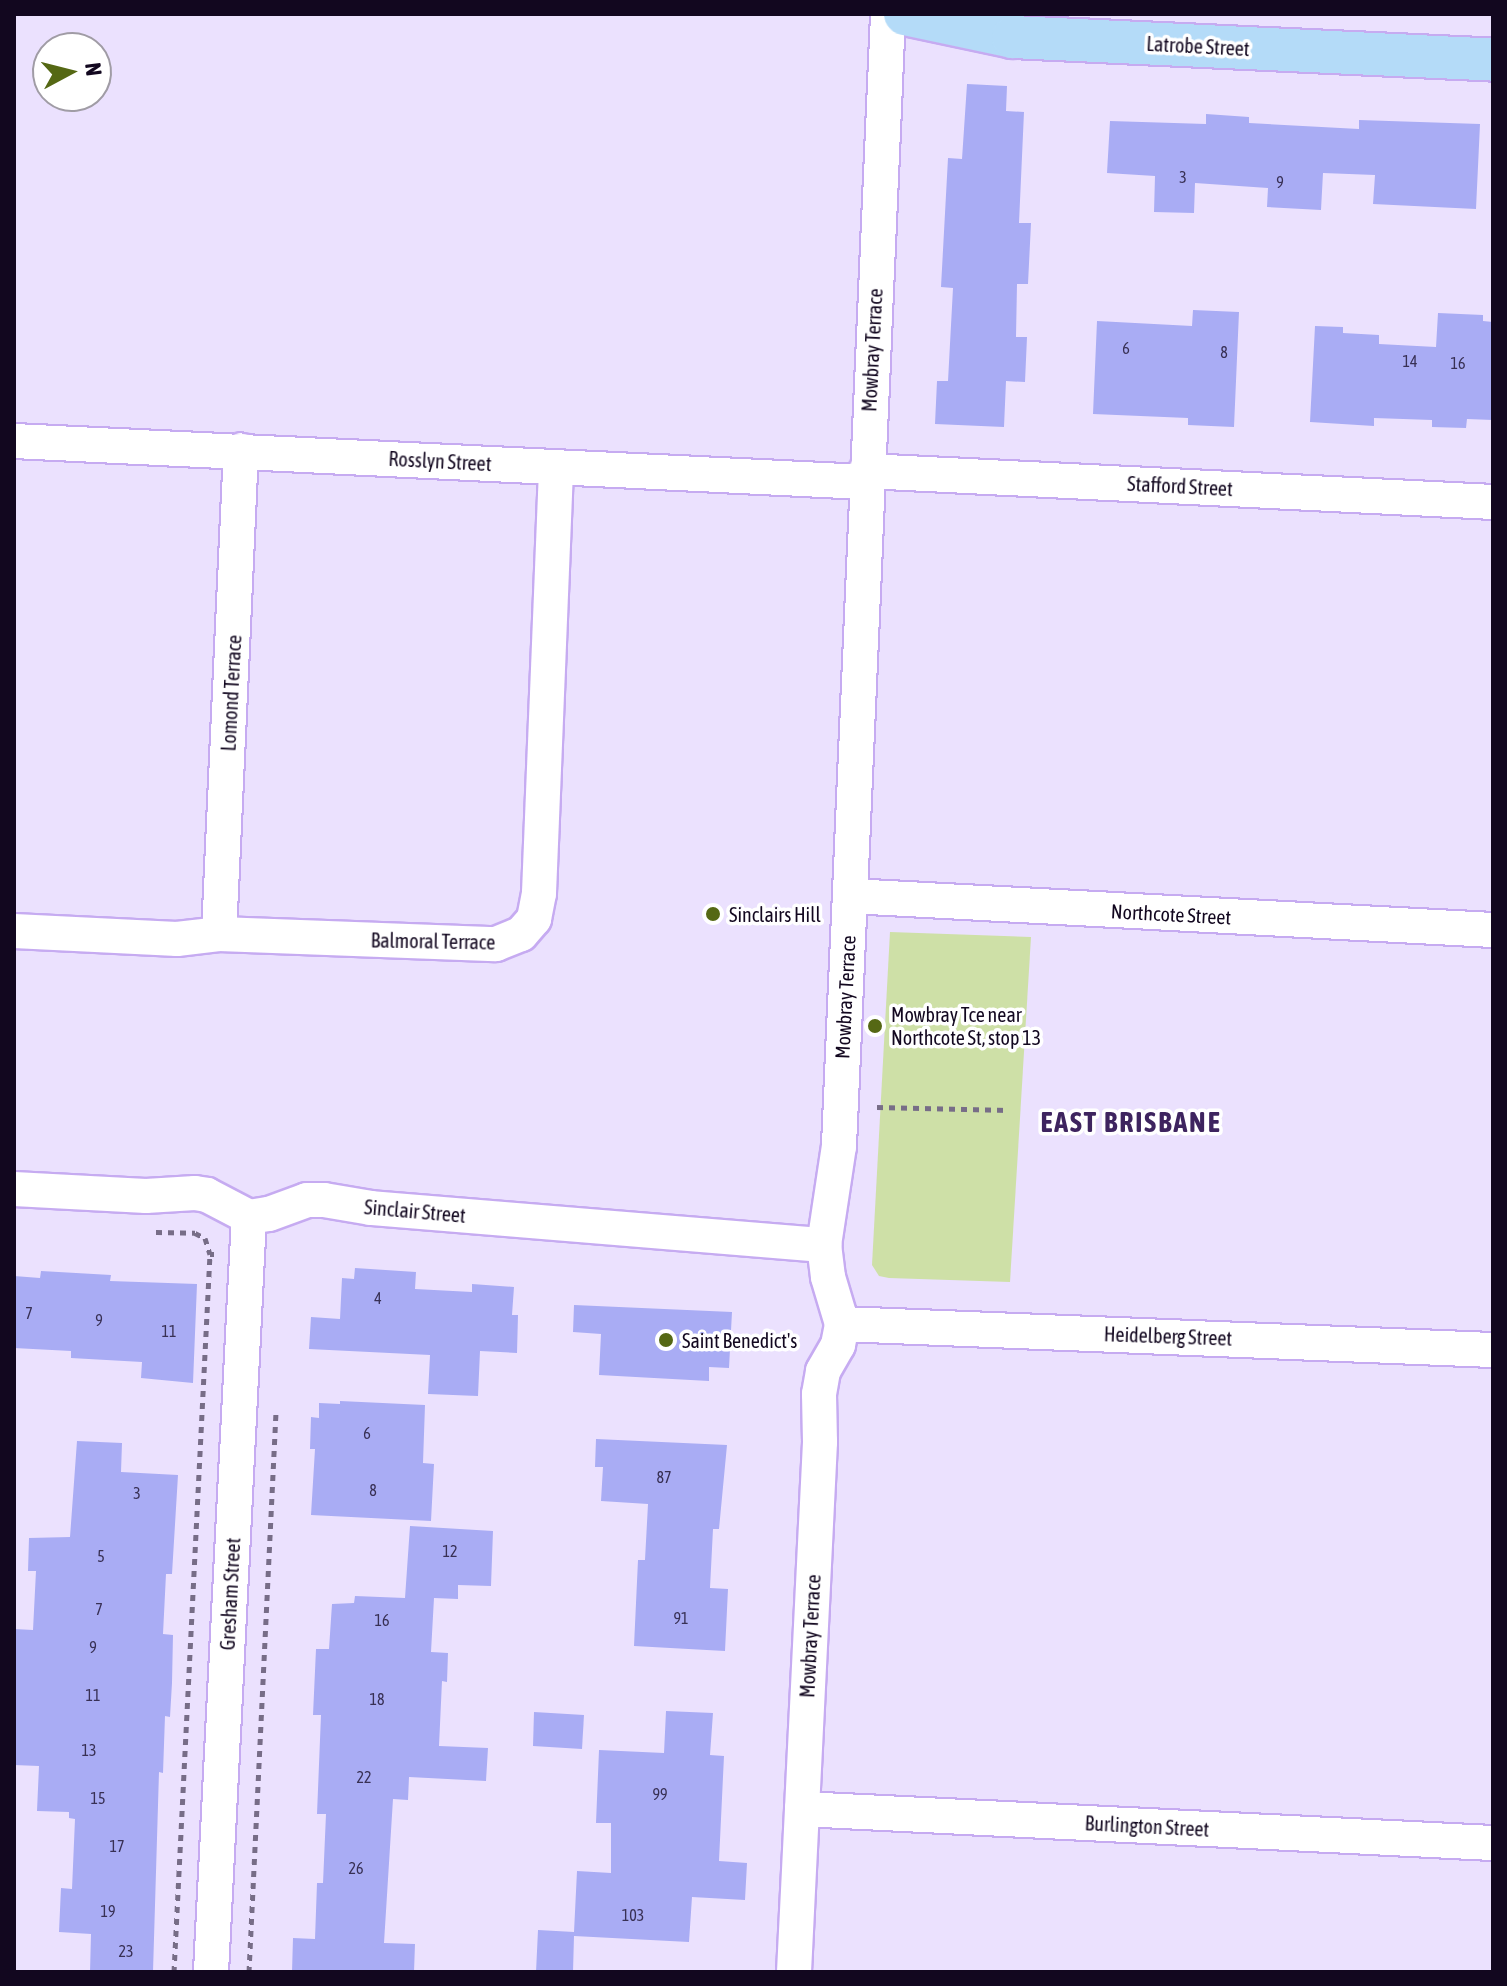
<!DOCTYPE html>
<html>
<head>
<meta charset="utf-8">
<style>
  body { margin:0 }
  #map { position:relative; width:1507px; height:1986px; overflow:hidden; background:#ebe1fe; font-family:"Asap Condensed",sans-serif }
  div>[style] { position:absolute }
  .green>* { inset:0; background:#cee0a7 }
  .building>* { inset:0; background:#a9acf4 }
  .path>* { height:5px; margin-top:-2.5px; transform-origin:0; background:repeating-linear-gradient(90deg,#776d87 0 6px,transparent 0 12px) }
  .roads { filter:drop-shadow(2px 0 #c6abf1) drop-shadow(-2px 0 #c6abf1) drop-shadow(0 2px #c6abf1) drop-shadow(0 -2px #c6abf1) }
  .minor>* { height:34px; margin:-17px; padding:0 17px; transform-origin:17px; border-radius:17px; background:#fff }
  .major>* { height:42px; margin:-21px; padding:0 21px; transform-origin:21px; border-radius:21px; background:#b4dbf8 }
  .dots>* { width:22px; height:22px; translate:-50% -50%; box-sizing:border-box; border:4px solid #fff; border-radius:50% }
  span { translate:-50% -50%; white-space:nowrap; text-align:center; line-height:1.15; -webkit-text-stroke:7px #fff; paint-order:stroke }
  .number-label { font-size:16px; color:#383054 }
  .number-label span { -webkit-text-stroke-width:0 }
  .street-label { font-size:20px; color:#12071f }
  .poi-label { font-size:20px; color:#12071f }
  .left { translate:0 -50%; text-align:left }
  .district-label { font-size:28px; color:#3e245f; font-weight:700; letter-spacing:2px }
  .frame { position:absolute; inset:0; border:16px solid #12071f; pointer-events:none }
  .north { position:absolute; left:32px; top:32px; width:80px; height:80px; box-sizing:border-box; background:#fff; border:2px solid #a09ca5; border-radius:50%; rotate:83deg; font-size:22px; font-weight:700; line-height:32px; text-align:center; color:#12071f }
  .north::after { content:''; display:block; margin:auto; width:28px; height:36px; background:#556814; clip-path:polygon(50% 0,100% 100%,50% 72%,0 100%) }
</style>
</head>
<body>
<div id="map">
  <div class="green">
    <div style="clip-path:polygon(890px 932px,1031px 937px,1010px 1282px,889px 1278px,879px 1276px,872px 1265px)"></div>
  </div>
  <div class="building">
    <div style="clip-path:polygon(967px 84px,1007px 86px,1006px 111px,1024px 112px,1019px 223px,1031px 223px,1028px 284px,1017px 284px,1016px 337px,1027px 337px,1025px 382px,1006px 381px,1004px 427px,935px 424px,937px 381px,948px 381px,953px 288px,941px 287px,948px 158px,962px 159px)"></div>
    <div style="clip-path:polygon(1206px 114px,1249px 117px,1249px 123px,1359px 129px,1359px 120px,1480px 124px,1476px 209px,1373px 204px,1375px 175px,1323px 173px,1321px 210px,1267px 207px,1268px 188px,1195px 183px,1194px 213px,1154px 212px,1155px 176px,1107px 173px,1110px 121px,1206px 124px)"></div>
    <div style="clip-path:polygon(1193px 310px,1239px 312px,1234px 427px,1188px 425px,1188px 418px,1093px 414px,1097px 321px,1192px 326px)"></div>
    <div style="clip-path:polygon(1438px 313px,1483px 315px,1483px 321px,1493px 322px,1493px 420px,1467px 419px,1466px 428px,1432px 427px,1432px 420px,1374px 418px,1374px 426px,1310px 422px,1315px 326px,1343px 327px,1343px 333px,1379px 335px,1379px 344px,1436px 347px)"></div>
    <div style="clip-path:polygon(355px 1268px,416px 1272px,415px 1289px,472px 1292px,472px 1284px,514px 1287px,512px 1315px,518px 1315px,517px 1353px,480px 1351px,478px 1396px,428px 1394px,430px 1355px,309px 1349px,311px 1317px,340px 1319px,342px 1278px,354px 1279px)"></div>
    <div style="clip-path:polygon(41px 1271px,111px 1275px,110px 1281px,197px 1284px,193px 1383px,141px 1378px,142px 1362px,71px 1358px,71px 1351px,14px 1348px,14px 1276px,40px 1278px)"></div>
    <div style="clip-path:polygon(574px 1305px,732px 1312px,729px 1368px,709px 1367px,709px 1381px,599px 1375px,601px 1334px,573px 1332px)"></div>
    <div style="clip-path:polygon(340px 1401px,425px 1405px,423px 1463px,434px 1464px,431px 1521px,311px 1515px,315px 1449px,310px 1449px,311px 1417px,319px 1418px,319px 1403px,340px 1404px)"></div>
    <div style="clip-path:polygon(596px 1439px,727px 1445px,719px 1529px,713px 1529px,710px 1588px,728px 1589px,725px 1651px,634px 1646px,638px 1560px,645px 1560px,648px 1504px,601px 1501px,603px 1467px,595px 1467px)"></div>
    <div style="clip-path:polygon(77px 1441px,122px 1443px,121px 1472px,178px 1475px,172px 1574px,166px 1574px,163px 1634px,173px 1635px,172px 1683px,170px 1717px,165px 1716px,163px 1773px,159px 1772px,153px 1972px,90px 1972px,91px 1934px,59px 1932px,61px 1888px,72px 1889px,75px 1819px,69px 1818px,69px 1812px,37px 1811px,39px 1766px,14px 1765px,14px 1629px,33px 1630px,36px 1571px,28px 1571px,29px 1538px,70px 1537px)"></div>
    <div style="clip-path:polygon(410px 1526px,493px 1531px,491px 1586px,458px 1585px,458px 1599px,434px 1598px,431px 1652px,448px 1653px,447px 1682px,442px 1681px,439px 1746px,488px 1748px,486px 1781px,409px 1777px,408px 1800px,393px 1799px,384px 1943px,415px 1944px,414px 1972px,292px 1972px,293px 1938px,315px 1939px,317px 1883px,323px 1883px,326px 1814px,317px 1814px,321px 1715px,313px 1715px,316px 1649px,329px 1649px,332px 1604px,354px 1603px,355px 1596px,405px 1598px)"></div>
    <div style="clip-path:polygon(666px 1711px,713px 1713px,710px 1755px,724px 1756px,719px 1861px,747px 1863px,745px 1900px,692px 1897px,689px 1942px,574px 1936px,573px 1972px,536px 1972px,538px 1930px,574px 1932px,577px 1871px,611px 1873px,611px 1823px,596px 1823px,599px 1750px,664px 1753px)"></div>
    <div style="clip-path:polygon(534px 1712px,584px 1715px,582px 1749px,533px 1746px)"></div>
  </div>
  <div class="path">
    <div style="left:877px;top:1107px;width:132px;rotate:1.3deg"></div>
    <div style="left:156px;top:1232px;width:39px;rotate:1deg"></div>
    <div style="left:195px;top:1233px;width:11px;rotate:27deg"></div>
    <div style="left:205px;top:1238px;width:17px;rotate:73deg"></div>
    <div style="left:174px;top:1972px;width:719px;rotate:-87.13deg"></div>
    <div style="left:210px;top:1254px;width:4px"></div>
    <div style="left:249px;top:1972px;width:562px;rotate:-87.24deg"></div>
  </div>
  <div class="roads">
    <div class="minor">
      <div style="left:14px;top:441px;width:852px;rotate:2.76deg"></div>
      <div style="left:866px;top:471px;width:628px;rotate:2.83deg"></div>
      <div style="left:850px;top:896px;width:644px;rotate:3.03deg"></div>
      <div style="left:14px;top:931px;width:163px;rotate:2.8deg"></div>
      <div style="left:177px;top:939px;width:42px;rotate:-6.8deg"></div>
      <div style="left:219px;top:934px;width:277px;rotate:2.1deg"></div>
      <div style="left:496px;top:944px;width:27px;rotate:-22deg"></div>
      <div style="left:521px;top:934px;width:20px;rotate:-49deg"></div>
      <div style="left:534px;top:919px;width:26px;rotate:-79deg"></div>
      <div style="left:539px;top:893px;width:426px;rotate:-87.7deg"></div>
      <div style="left:219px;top:934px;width:484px;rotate:-87.4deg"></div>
      <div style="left:14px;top:1189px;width:132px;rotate:3deg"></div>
      <div style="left:146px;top:1196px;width:49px;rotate:-3.5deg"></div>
      <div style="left:195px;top:1193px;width:12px;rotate:9deg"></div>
      <div style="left:207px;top:1195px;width:47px;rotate:27.6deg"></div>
      <div style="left:249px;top:1217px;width:20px;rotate:-9deg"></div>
      <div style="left:269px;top:1214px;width:40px;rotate:-20.2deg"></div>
      <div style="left:307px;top:1200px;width:17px"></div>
      <div style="left:324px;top:1200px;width:48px;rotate:9.7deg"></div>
      <div style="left:371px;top:1208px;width:455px;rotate:4.7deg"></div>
      <div style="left:842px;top:1324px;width:652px;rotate:2.29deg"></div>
      <div style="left:802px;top:1809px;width:692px;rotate:2.82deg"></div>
      <div style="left:211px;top:1972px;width:756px;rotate:-87.12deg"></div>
      <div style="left:794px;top:1972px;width:531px;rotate:-87.19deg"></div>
      <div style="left:820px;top:1442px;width:48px;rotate:-91.2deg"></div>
      <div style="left:819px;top:1394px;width:23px;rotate:-80deg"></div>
      <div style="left:823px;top:1371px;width:30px;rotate:-60deg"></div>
      <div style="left:838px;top:1345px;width:21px;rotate:-79deg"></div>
      <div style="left:842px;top:1324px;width:49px;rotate:-106.6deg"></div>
      <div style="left:828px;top:1277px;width:32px;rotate:-97deg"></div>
      <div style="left:824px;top:1245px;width:100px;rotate:-81.4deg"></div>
      <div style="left:839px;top:1146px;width:1133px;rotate:-87.52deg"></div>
    </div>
    <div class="major">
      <div style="left:905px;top:14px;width:110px;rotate:12deg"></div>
      <div style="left:1013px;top:37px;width:481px;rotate:2.7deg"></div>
    </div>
  </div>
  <div class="dots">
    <div style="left:713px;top:914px;background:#556814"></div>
    <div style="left:875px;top:1026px;background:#556814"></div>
    <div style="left:666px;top:1340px;background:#556814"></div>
  </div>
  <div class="number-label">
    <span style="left:1183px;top:177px">3</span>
    <span style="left:1280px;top:182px">9</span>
    <span style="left:1126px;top:348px">6</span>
    <span style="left:1224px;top:352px">8</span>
    <span style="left:1410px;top:361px">14</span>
    <span style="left:1458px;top:363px">16</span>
    <span style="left:378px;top:1298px">4</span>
    <span style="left:29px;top:1313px">7</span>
    <span style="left:99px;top:1320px">9</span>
    <span style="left:169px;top:1331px">11</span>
    <span style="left:367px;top:1433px">6</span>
    <span style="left:664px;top:1477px">87</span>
    <span style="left:373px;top:1490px">8</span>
    <span style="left:137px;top:1493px">3</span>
    <span style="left:450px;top:1551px">12</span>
    <span style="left:101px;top:1556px">5</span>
    <span style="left:99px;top:1609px">7</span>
    <span style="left:681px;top:1618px">91</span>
    <span style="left:382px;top:1620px">16</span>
    <span style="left:93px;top:1647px">9</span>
    <span style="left:93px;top:1695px">11</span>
    <span style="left:377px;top:1699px">18</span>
    <span style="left:89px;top:1750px">13</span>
    <span style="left:364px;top:1777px">22</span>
    <span style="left:660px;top:1794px">99</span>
    <span style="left:98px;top:1798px">15</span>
    <span style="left:117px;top:1846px">17</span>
    <span style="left:356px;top:1868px">26</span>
    <span style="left:108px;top:1911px">19</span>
    <span style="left:633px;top:1915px">103</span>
    <span style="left:126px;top:1951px">23</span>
  </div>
  <div class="street-label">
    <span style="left:1198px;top:46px;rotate:3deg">Latrobe Street</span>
    <span style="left:872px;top:350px;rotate:-87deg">Mowbray Terrace</span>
    <span style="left:440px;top:461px;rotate:3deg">Rosslyn Street</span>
    <span style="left:1180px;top:486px;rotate:3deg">Stafford Street</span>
    <span style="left:231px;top:693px;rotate:-87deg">Lomond Terrace</span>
    <span style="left:1171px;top:914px;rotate:3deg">Northcote Street</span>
    <span style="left:433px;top:941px;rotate:1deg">Balmoral Terrace</span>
    <span style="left:845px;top:997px;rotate:-87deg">Mowbray Terrace</span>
    <span style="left:415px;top:1211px;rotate:5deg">Sinclair Street</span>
    <span style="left:1168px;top:1336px;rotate:2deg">Heidelberg Street</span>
    <span style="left:230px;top:1594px;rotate:-87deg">Gresham Street</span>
    <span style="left:810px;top:1636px;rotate:-87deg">Mowbray Terrace</span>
    <span style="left:1147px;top:1826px;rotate:3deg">Burlington Street</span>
  </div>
  <div class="poi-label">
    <span class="left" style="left:729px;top:914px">Sinclairs Hill</span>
    <span class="left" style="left:891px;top:1026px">Mowbray Tce near<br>Northcote St, stop 13</span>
    <span class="left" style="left:682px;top:1340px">Saint Benedict's</span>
  </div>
  <div class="district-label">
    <span style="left:1131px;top:1122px">EAST BRISBANE</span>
  </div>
  <div class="frame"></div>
  <div class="north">N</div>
</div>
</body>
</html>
